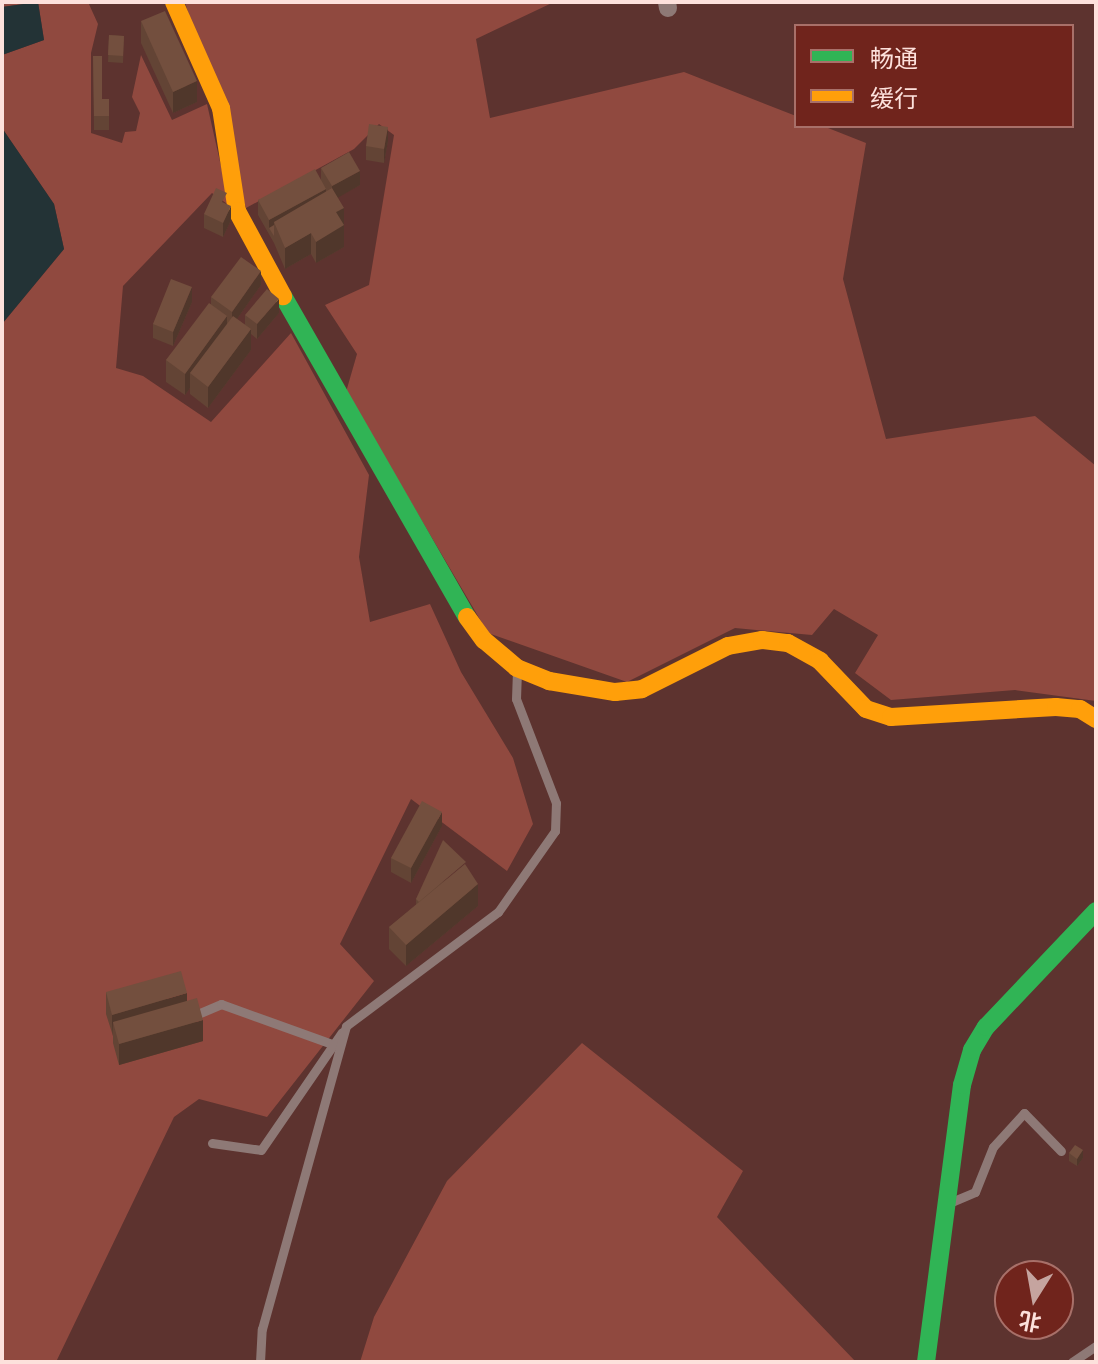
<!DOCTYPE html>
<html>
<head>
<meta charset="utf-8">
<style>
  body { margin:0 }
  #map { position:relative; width:1098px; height:1364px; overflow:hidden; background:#5d332f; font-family:"Space Grotesk","Noto Sans SC",sans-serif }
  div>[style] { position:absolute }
  .green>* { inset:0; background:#90493f }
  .water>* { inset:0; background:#233336 }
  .lane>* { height:9px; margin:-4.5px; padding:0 4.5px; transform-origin:4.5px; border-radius:4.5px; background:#8e7976 }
  .street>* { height:18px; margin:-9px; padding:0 9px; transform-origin:9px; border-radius:9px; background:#8e7976 }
  .fast>* { height:18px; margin:-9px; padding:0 9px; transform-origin:9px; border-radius:9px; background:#30b455 }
  .slow>* { height:18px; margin:-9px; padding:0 9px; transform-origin:9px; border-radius:9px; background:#ff9f0a }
  .wall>* { inset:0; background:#634435 }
  .shaded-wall>* { inset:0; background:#50372b }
  .building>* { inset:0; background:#734f3e }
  span { translate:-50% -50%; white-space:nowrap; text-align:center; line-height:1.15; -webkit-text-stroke:8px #70241c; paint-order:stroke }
  .frame { position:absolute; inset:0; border:4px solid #fde1dc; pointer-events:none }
  .legend { position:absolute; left:794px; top:24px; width:280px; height:104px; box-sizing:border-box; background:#70241c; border:2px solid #a87069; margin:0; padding:10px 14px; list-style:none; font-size:24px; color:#fde1dc }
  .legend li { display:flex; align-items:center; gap:16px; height:40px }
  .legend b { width:40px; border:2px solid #a87069 }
  .north { position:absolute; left:994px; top:1260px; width:80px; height:80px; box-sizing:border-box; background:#70241c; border:2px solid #a87069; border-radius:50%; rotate:191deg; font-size:22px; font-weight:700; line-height:32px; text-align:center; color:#fde1dc }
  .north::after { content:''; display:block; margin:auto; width:28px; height:36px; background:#c5a49f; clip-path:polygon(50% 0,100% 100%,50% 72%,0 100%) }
</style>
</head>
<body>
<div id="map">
  <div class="green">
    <div style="clip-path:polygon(2px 2px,88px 2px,98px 24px,91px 53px,91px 133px,122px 143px,125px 132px,136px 131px,140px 113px,132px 97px,141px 55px,172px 120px,207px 104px,230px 206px,212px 193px,123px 286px,116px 368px,143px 376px,211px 422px,291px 333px,369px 475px,359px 557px,370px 622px,430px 604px,461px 672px,513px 758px,533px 824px,507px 871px,411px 799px,340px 944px,374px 981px,267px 1117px,199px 1099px,174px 1117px,56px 1362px,2px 1362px,2px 324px,64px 249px,54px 204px,2px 128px,2px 55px,44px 40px,38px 2px,2px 7px)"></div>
    <div style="clip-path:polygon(185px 2px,554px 2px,476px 39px,490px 118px,684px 72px,796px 116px,796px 126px,823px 126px,866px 143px,843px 279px,886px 439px,1035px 416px,1096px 466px,1096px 701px,1015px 690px,891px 700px,855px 673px,878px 635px,834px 609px,812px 635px,735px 628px,627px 682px,488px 633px,346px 392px,357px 354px,325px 305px,369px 285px,394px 135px,379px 124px,354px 149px,246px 208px)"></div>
    <div style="clip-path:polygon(582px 1043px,743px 1171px,717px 1217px,856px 1362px,360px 1362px,374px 1317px,447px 1181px)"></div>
  </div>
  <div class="water">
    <div style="clip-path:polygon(38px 2px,44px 40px,2px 55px,2px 7px)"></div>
    <div style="clip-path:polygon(2px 128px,54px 204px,64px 249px,2px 324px)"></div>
  </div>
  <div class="lane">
    <div style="left:200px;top:1013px;width:23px;rotate:-23deg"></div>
    <div style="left:221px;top:1004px;width:118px;rotate:19.8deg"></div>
    <div style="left:212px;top:1143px;width:49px;rotate:8.1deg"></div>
    <div style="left:261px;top:1150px;width:143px;rotate:-55.5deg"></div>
    <div style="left:949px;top:1203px;width:28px;rotate:-23deg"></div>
    <div style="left:975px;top:1192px;width:48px;rotate:-68.2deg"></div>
    <div style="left:993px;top:1147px;width:46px;rotate:-47.6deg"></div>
    <div style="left:1024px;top:1113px;width:53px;rotate:45.8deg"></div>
    <div style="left:260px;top:1362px;width:33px;rotate:-87deg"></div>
    <div style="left:262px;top:1329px;width:314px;rotate:-74.5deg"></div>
    <div style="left:346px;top:1026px;width:190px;rotate:-36.9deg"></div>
    <div style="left:498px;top:912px;width:99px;rotate:-54.9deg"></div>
    <div style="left:555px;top:831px;width:28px;rotate:-88deg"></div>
    <div style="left:556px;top:803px;width:111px;rotate:-111deg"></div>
    <div style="left:516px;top:699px;width:27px;rotate:-88deg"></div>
    <div style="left:1072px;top:1362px;width:29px;rotate:-34deg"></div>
  </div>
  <div class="street">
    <div style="left:667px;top:2px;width:6px;rotate:81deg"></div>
  </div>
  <div class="fast">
    <div style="left:283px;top:296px;width:370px;rotate:60.2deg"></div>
    <div style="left:926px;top:1362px;width:279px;rotate:-82.6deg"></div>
    <div style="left:962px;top:1085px;width:36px;rotate:-74deg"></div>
    <div style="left:972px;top:1050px;width:27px;rotate:-59deg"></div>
    <div style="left:986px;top:1027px;width:160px;rotate:-46.5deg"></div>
  </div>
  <div class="slow">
    <div style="left:174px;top:2px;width:116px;rotate:66.1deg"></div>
    <div style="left:221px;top:108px;width:104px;rotate:81.2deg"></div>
    <div style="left:237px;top:211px;width:97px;rotate:61.6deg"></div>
    <div style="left:467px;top:617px;width:29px;rotate:54deg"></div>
    <div style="left:484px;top:640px;width:43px;rotate:40.3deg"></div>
    <div style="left:517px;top:668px;width:35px;rotate:22deg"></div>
    <div style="left:549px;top:681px;width:67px;rotate:9.5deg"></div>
    <div style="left:615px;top:692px;width:27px;rotate:-6deg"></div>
    <div style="left:642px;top:689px;width:96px;rotate:-26.6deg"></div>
    <div style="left:728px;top:646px;width:35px;rotate:-10deg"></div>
    <div style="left:762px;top:640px;width:26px;rotate:7deg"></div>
    <div style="left:788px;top:643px;width:37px;rotate:29deg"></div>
    <div style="left:820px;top:661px;width:66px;rotate:46.2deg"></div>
    <div style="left:866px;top:709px;width:26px;rotate:18deg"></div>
    <div style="left:891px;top:717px;width:165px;rotate:-3.5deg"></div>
    <div style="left:1056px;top:707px;width:24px;rotate:5deg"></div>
    <div style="left:1080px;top:709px;width:19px;rotate:32deg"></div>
  </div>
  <div class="wall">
    <div style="clip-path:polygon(141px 21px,197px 102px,173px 113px,141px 43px)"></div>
    <div style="clip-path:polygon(109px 35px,124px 36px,123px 63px,108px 62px)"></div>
    <div style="clip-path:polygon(93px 56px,102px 99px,109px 99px,109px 130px,94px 130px)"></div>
    <div style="clip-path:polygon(388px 141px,384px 163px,366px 160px,366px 146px)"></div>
    <div style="clip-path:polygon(321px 168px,360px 185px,338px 197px,344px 247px,316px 263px,311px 254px,285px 269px,274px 243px,258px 215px,258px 200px,321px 181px)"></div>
    <div style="clip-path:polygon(227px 204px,231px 220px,223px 237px,204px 228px,204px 214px)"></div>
    <div style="clip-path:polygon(261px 285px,237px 319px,245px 325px,245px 315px,279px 313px,257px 339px,251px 334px,251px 350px,208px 408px,190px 394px,190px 388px,185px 395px,166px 382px,166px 360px,211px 305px,211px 297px)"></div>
    <div style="clip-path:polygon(192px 302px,173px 346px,153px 338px,153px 324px)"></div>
    <div style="clip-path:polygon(442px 826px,411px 883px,391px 872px,391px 858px)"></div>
    <div style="clip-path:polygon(466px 867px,478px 906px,406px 966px,389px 949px,389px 927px,416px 905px,416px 899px)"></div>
    <div style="clip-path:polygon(106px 992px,187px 1001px,203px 1041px,119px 1065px,113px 1043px,113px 1036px,106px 1014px)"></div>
    <div style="clip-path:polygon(1069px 1153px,1083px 1158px,1077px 1166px,1069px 1161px)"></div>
  </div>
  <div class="shaded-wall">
    <div style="clip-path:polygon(197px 81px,197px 102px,173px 113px,173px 92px)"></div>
    <div style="clip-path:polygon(388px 127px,388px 141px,384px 163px,384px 149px)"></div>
    <div style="clip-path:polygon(360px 171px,360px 185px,332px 201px,332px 186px)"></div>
    <div style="clip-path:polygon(326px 189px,326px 204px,274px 222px,274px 232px,269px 228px,269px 235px,269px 220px)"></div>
    <div style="clip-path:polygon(231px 206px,231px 220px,223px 237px,223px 223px)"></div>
    <div style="clip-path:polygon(344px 208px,344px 247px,316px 263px,316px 242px,336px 212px)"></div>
    <div style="clip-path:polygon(311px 233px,311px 254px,285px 269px,285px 248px)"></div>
    <div style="clip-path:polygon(261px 271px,261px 285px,232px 326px,232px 312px)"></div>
    <div style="clip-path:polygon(192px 287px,192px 302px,173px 346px,173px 332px)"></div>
    <div style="clip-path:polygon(279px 299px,279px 313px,257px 339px,257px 324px)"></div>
    <div style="clip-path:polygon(227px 316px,227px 338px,190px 373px,190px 388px,185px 395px,185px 374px)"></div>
    <div style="clip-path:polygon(251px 329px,251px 350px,208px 408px,208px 387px)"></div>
    <div style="clip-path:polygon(442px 812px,442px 826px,411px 883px,411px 868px)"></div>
    <div style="clip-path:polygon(478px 884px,478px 906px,406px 966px,406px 945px)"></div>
    <div style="clip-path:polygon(187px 993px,187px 1014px,113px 1022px,112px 1036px,112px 1015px)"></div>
    <div style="clip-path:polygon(203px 1020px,203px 1041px,119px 1065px,119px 1044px)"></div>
    <div style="clip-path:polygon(1083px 1150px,1083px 1158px,1077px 1166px,1077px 1159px)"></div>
  </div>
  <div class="building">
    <div style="clip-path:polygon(165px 11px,197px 81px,173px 92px,141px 21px)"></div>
    <div style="clip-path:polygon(109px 35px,124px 36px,123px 56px,108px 55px)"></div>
    <div style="clip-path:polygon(93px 56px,102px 56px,102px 99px,109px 99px,109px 116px,94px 116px)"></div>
    <div style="clip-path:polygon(369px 124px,388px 127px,384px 149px,366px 146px)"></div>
    <div style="clip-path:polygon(349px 152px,360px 171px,332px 186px,321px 168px)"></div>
    <div style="clip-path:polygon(315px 169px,326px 189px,269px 220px,258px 200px)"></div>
    <div style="clip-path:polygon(216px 188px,227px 193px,222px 202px,231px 206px,223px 223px,204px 214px)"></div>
    <div style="clip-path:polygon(332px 188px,344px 208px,336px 212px,344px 225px,316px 242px,311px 233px,285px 248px,274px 222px)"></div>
    <div style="clip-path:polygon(274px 225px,274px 236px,269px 228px)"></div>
    <div style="clip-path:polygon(241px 257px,261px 271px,232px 312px,211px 297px)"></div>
    <div style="clip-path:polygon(171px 279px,192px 287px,173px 332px,153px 324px)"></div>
    <div style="clip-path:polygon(267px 289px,279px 299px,257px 324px,245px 315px)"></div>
    <div style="clip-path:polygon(209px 303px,227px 316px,185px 374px,166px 360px)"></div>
    <div style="clip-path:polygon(233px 316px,251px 329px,208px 387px,190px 373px)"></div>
    <div style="clip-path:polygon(422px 801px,442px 812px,411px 868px,391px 858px)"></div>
    <div style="clip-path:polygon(443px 840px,466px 862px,419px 902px,416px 899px)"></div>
    <div style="clip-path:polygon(465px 864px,478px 884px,406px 945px,389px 927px)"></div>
    <div style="clip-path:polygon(181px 971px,187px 993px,112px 1015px,106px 992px)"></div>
    <div style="clip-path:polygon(197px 998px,203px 1020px,119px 1044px,113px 1022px)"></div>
    <div style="clip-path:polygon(1075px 1145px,1083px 1150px,1077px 1159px,1069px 1153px)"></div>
  </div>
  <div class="frame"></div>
  <ul class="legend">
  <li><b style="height:10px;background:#30b455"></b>畅通</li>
  <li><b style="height:10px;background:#ff9f0a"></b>缓行</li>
  </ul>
  <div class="north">北</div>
</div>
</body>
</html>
